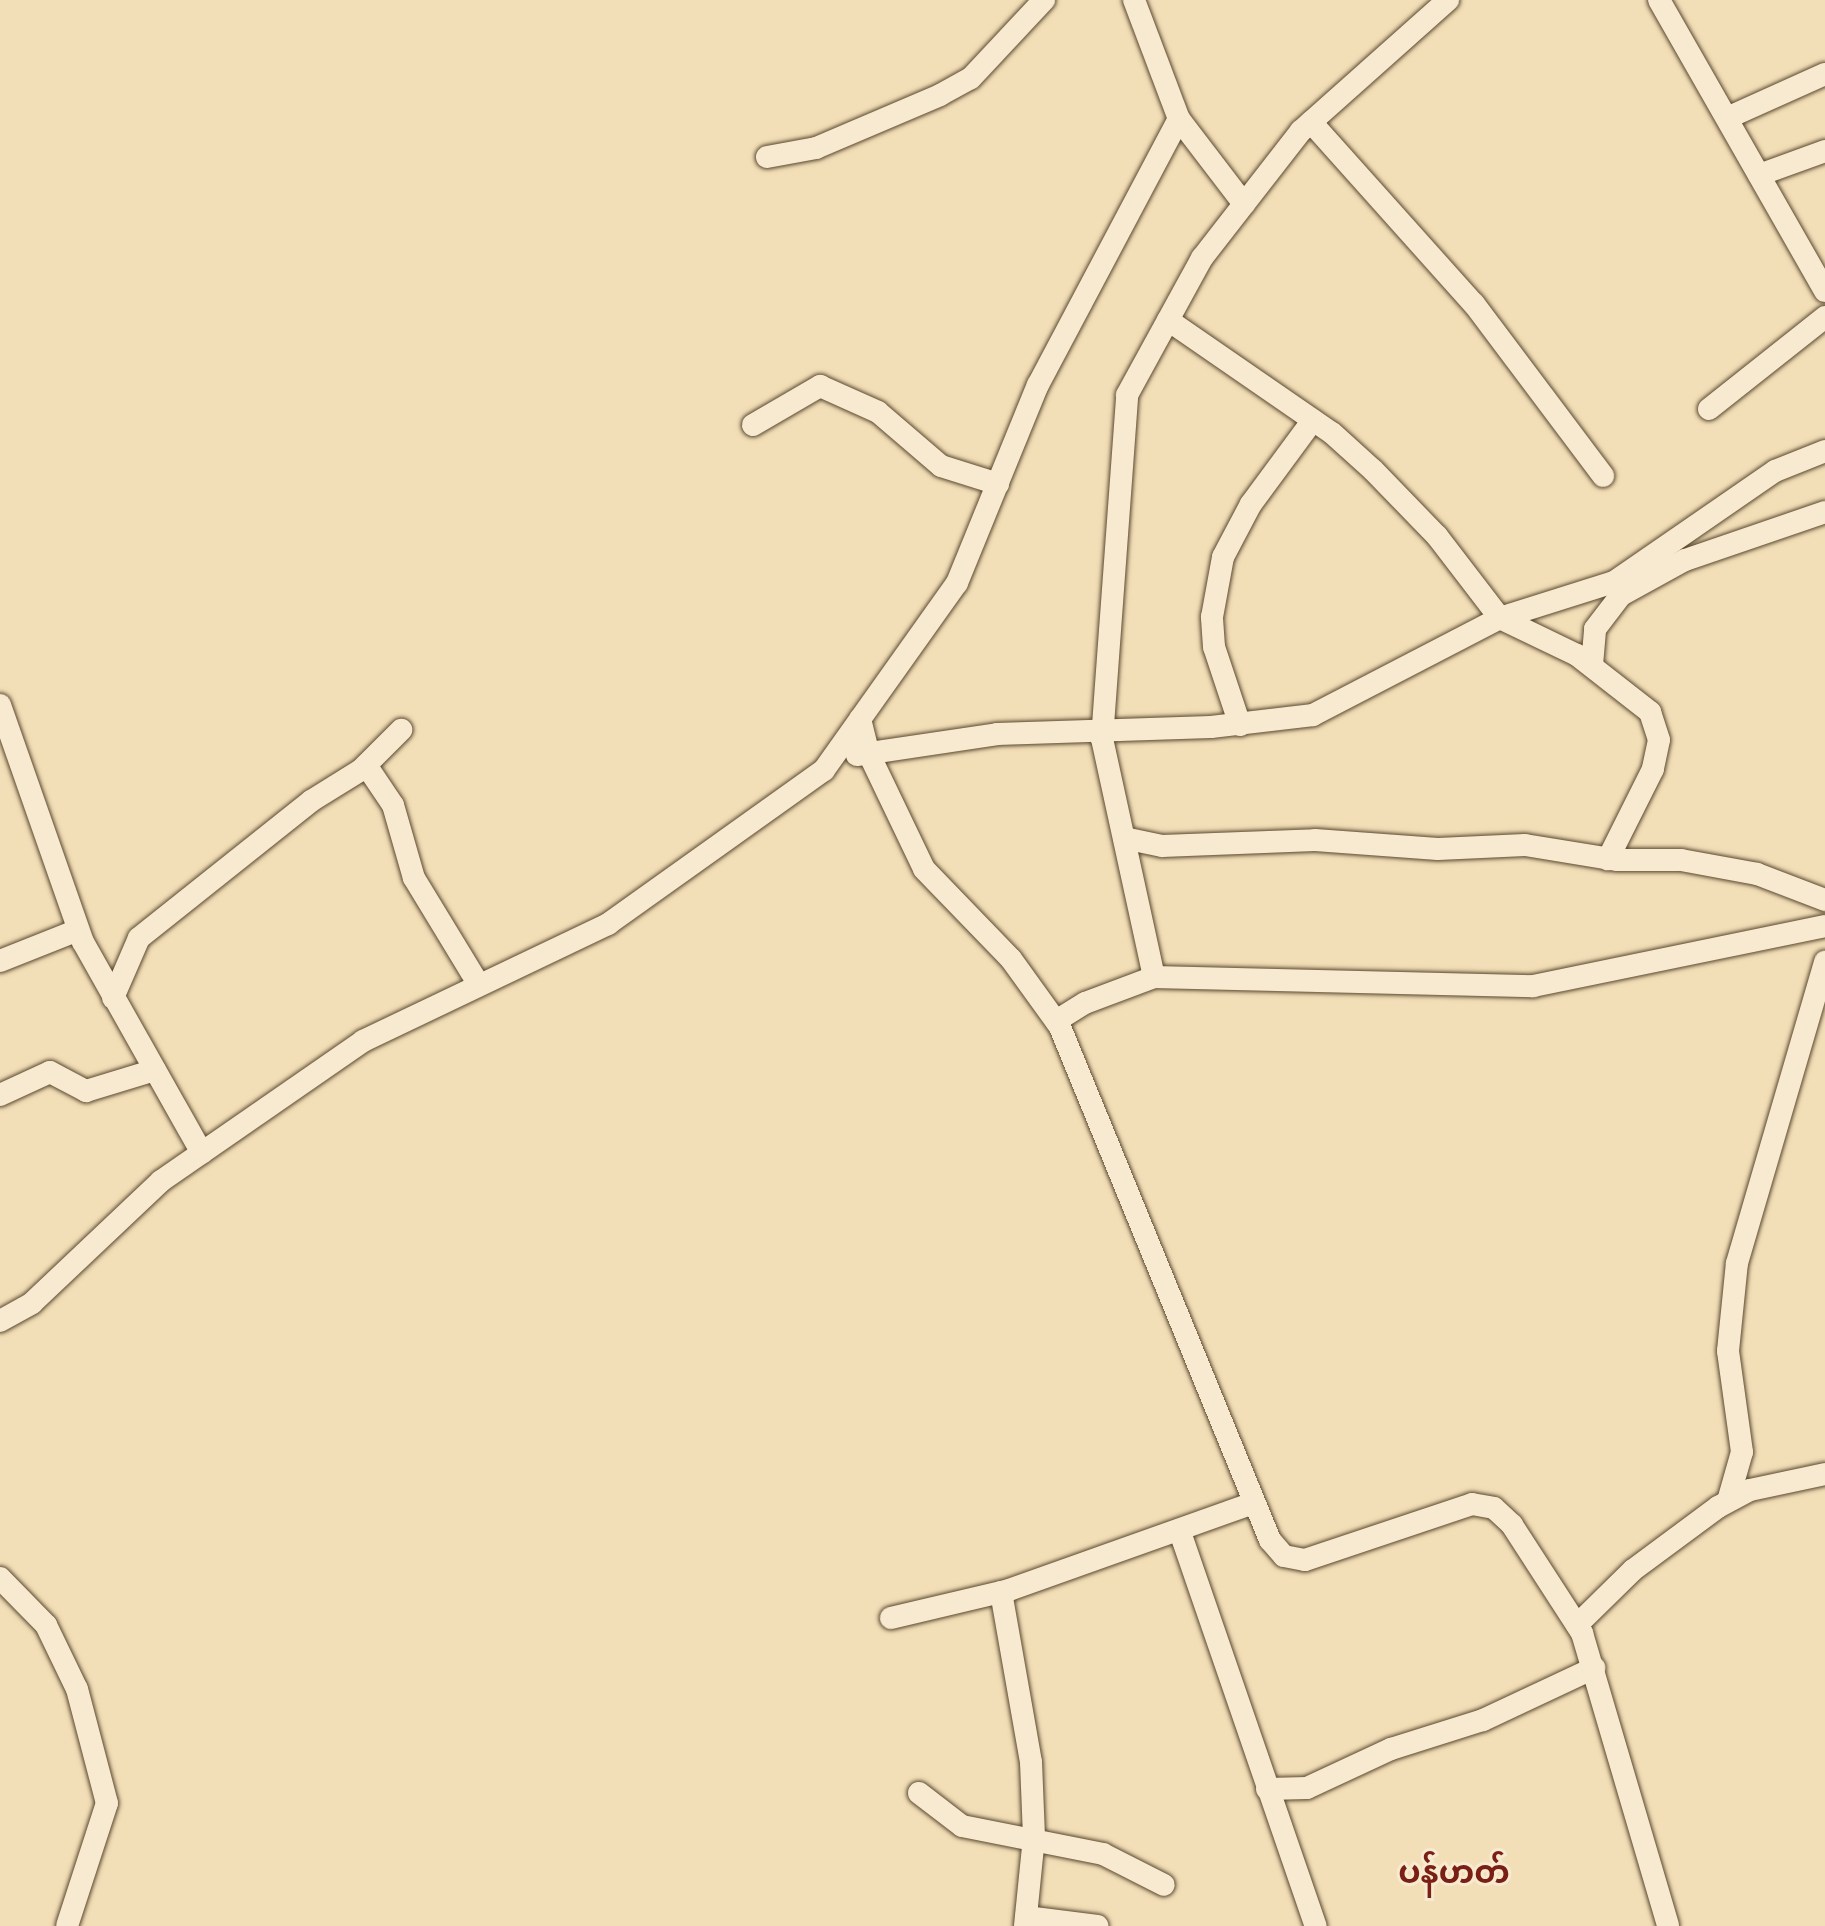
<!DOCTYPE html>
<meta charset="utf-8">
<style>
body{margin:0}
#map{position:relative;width:1825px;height:1926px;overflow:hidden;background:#f2deb7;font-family:"EB Garamond","Noto Sans Myanmar",serif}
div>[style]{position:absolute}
.roads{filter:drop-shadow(0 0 2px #5a482e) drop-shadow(0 0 2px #5a482e)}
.minor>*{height:22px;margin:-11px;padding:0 11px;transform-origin:11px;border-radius:11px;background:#f7ead0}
span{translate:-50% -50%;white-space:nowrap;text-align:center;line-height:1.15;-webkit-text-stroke:6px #f7ead0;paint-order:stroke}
.quarter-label{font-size:32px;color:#7a1f14;font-weight:700}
</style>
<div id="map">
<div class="roads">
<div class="minor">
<div style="left:1134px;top:0;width:127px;rotate:69.3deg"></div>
<div style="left:1179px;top:119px;width:107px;rotate:52.6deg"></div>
<div style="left:1659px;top:0;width:335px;rotate:60.3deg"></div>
<div style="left:1727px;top:118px;width:107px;rotate:-24.2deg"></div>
<div style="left:1311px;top:122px;width:244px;rotate:48.2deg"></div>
<div style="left:1474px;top:304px;width:215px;rotate:53.1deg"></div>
<div style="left:767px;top:157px;width:50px;rotate:-10.4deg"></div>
<div style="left:816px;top:148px;width:135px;rotate:-23.1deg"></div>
<div style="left:940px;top:95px;width:35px;rotate:-29deg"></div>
<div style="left:971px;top:78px;width:107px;rotate:-46.9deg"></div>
<div style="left:1759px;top:175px;width:70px;rotate:-20deg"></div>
<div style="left:1168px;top:320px;width:199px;rotate:34.6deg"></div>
<div style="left:1332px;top:433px;width:55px;rotate:42.1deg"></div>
<div style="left:1373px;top:470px;width:92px;rotate:45.9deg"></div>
<div style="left:1437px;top:536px;width:103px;rotate:52.5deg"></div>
<div style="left:1500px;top:618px;width:85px;rotate:25.7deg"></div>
<div style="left:1577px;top:655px;width:93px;rotate:38deg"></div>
<div style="left:1650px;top:712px;width:29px;rotate:72deg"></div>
<div style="left:1659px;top:740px;width:30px;rotate:102deg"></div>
<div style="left:1653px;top:769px;width:101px;rotate:116.6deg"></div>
<div style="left:1709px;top:409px;width:148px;rotate:-38.4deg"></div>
<div style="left:753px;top:425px;width:78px;rotate:-30.2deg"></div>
<div style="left:820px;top:386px;width:64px;rotate:24.1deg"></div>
<div style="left:878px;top:412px;width:83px;rotate:40.6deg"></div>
<div style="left:941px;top:466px;width:60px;rotate:17.5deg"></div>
<div style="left:1592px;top:665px;width:36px;rotate:-85deg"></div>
<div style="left:1595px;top:629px;width:43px;rotate:-52.6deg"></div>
<div style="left:1621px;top:595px;width:73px;rotate:-28.7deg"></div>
<div style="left:1685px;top:560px;width:148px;rotate:-18.9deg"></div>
<div style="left:0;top:705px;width:251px;rotate:70.7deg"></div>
<div style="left:83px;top:942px;width:242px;rotate:60.6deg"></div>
<div style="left:860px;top:719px;width:36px;rotate:76deg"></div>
<div style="left:869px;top:754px;width:127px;rotate:64.4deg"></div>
<div style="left:924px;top:869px;width:125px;rotate:46deg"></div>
<div style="left:1011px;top:959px;width:84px;rotate:54.2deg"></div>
<div style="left:1060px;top:1027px;width:554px;rotate:67.74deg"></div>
<div style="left:1270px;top:1540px;width:21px;rotate:49deg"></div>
<div style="left:1284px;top:1556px;width:21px;rotate:11deg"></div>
<div style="left:1305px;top:1560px;width:176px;rotate:-18.5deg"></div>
<div style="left:1472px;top:1504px;width:22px;rotate:10deg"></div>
<div style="left:1494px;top:1508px;width:25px;rotate:43deg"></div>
<div style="left:1512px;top:1525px;width:129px;rotate:57.1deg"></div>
<div style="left:1582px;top:1633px;width:305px;rotate:73.6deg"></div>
<div style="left:1240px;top:725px;width:82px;rotate:-108.4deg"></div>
<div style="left:1214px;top:647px;width:30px;rotate:-94deg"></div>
<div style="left:1212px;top:617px;width:61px;rotate:-79.6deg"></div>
<div style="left:1223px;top:557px;width:60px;rotate:-62.2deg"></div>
<div style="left:1251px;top:504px;width:104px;rotate:-53.6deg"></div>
<div style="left:857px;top:755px;width:142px;rotate:-8.5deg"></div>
<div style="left:997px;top:734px;width:214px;rotate:-1.9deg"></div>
<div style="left:1211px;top:727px;width:103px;rotate:-6.7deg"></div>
<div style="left:1313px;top:715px;width:211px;rotate:-27.4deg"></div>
<div style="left:1500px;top:618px;width:120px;rotate:-17.5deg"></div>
<div style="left:1614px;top:582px;width:196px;rotate:-34.6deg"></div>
<div style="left:1775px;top:471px;width:54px;rotate:-21.8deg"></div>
<div style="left:366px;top:765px;width:48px;rotate:56deg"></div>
<div style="left:393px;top:805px;width:76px;rotate:74deg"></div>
<div style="left:414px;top:878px;width:125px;rotate:58.7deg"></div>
<div style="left:1124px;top:838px;width:39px;rotate:12deg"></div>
<div style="left:1162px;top:846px;width:153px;rotate:-2.2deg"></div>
<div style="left:1315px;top:840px;width:123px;rotate:4.2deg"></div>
<div style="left:1438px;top:849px;width:87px;rotate:-2.6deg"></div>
<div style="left:1525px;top:845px;width:94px;rotate:9.2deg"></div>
<div style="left:1618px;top:860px;width:63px"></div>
<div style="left:1681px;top:860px;width:77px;rotate:10.4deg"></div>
<div style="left:1757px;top:874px;width:73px;rotate:20.9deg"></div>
<div style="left:0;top:961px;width:84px;rotate:-21.7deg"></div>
<div style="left:1154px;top:977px;width:244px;rotate:-102.3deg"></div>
<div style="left:1102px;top:739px;width:345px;rotate:-85.8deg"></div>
<div style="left:1127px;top:395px;width:156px;rotate:-61.3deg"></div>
<div style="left:1202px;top:258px;width:161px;rotate:-52.1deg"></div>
<div style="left:1301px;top:131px;width:197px;rotate:-41.7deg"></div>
<div style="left:113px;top:998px;width:65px;rotate:-66.6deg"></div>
<div style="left:139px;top:938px;width:220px;rotate:-38.5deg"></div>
<div style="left:311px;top:801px;width:59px;rotate:-31.8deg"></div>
<div style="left:361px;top:770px;width:57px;rotate:-45deg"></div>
<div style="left:1056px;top:1021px;width:34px;rotate:-32deg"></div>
<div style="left:1085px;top:1003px;width:74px;rotate:-20.6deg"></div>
<div style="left:1154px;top:977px;width:379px;rotate:1.4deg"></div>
<div style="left:1533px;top:986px;width:298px;rotate:-11.6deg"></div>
<div style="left:0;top:1095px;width:55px;rotate:-24.7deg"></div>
<div style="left:50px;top:1072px;width:41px;rotate:27.8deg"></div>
<div style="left:86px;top:1091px;width:72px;rotate:-16.9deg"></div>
<div style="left:0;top:1321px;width:37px;rotate:-29deg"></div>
<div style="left:32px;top:1303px;width:178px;rotate:-43.4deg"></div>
<div style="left:161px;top:1181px;width:246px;rotate:-34.7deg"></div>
<div style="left:363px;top:1041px;width:272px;rotate:-25.5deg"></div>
<div style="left:608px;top:924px;width:265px;rotate:-35.5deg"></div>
<div style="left:824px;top:770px;width:229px;rotate:-54.6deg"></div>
<div style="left:957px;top:583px;width:214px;rotate:-67.8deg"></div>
<div style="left:1038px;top:385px;width:301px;rotate:-62.1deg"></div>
<div style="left:1728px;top:1501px;width:51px;rotate:-74.1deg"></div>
<div style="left:1742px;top:1452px;width:102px;rotate:-97.9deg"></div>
<div style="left:1728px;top:1351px;width:88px;rotate:-84.2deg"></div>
<div style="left:1737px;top:1263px;width:314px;rotate:-73.7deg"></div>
<div style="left:1180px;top:1532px;width:417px;rotate:71deg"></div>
<div style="left:0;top:1578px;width:66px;rotate:45.6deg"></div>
<div style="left:46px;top:1625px;width:71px;rotate:64.2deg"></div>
<div style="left:77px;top:1689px;width:118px;rotate:75.3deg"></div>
<div style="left:107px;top:1803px;width:129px;rotate:108deg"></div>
<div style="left:1001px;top:1592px;width:173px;rotate:80deg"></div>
<div style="left:1031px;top:1762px;width:75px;rotate:87.7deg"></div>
<div style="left:1034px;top:1837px;width:89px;rotate:95.8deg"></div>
<div style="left:891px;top:1618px;width:121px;rotate:-13.3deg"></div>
<div style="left:1009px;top:1590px;width:257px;rotate:-19.6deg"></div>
<div style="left:1577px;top:1625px;width:78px;rotate:-44.5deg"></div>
<div style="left:1633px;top:1570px;width:106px;rotate:-36.5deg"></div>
<div style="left:1718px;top:1507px;width:36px;rotate:-28deg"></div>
<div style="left:1750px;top:1490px;width:77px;rotate:-12deg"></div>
<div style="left:1267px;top:1789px;width:40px;rotate:-1.4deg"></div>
<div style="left:1307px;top:1788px;width:93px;rotate:-24.9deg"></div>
<div style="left:1391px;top:1749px;width:96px;rotate:-17.5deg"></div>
<div style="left:1483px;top:1720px;width:123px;rotate:-25.1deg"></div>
<div style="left:919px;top:1793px;width:54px;rotate:37.5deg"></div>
<div style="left:962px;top:1826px;width:144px;rotate:11.2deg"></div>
<div style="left:1103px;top:1854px;width:68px;rotate:26.9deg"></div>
<div style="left:1026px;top:1917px;width:72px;rotate:7.2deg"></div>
</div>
</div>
<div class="quarter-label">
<span style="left:1454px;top:1872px">ပန်ဟတ်</span>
</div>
</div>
